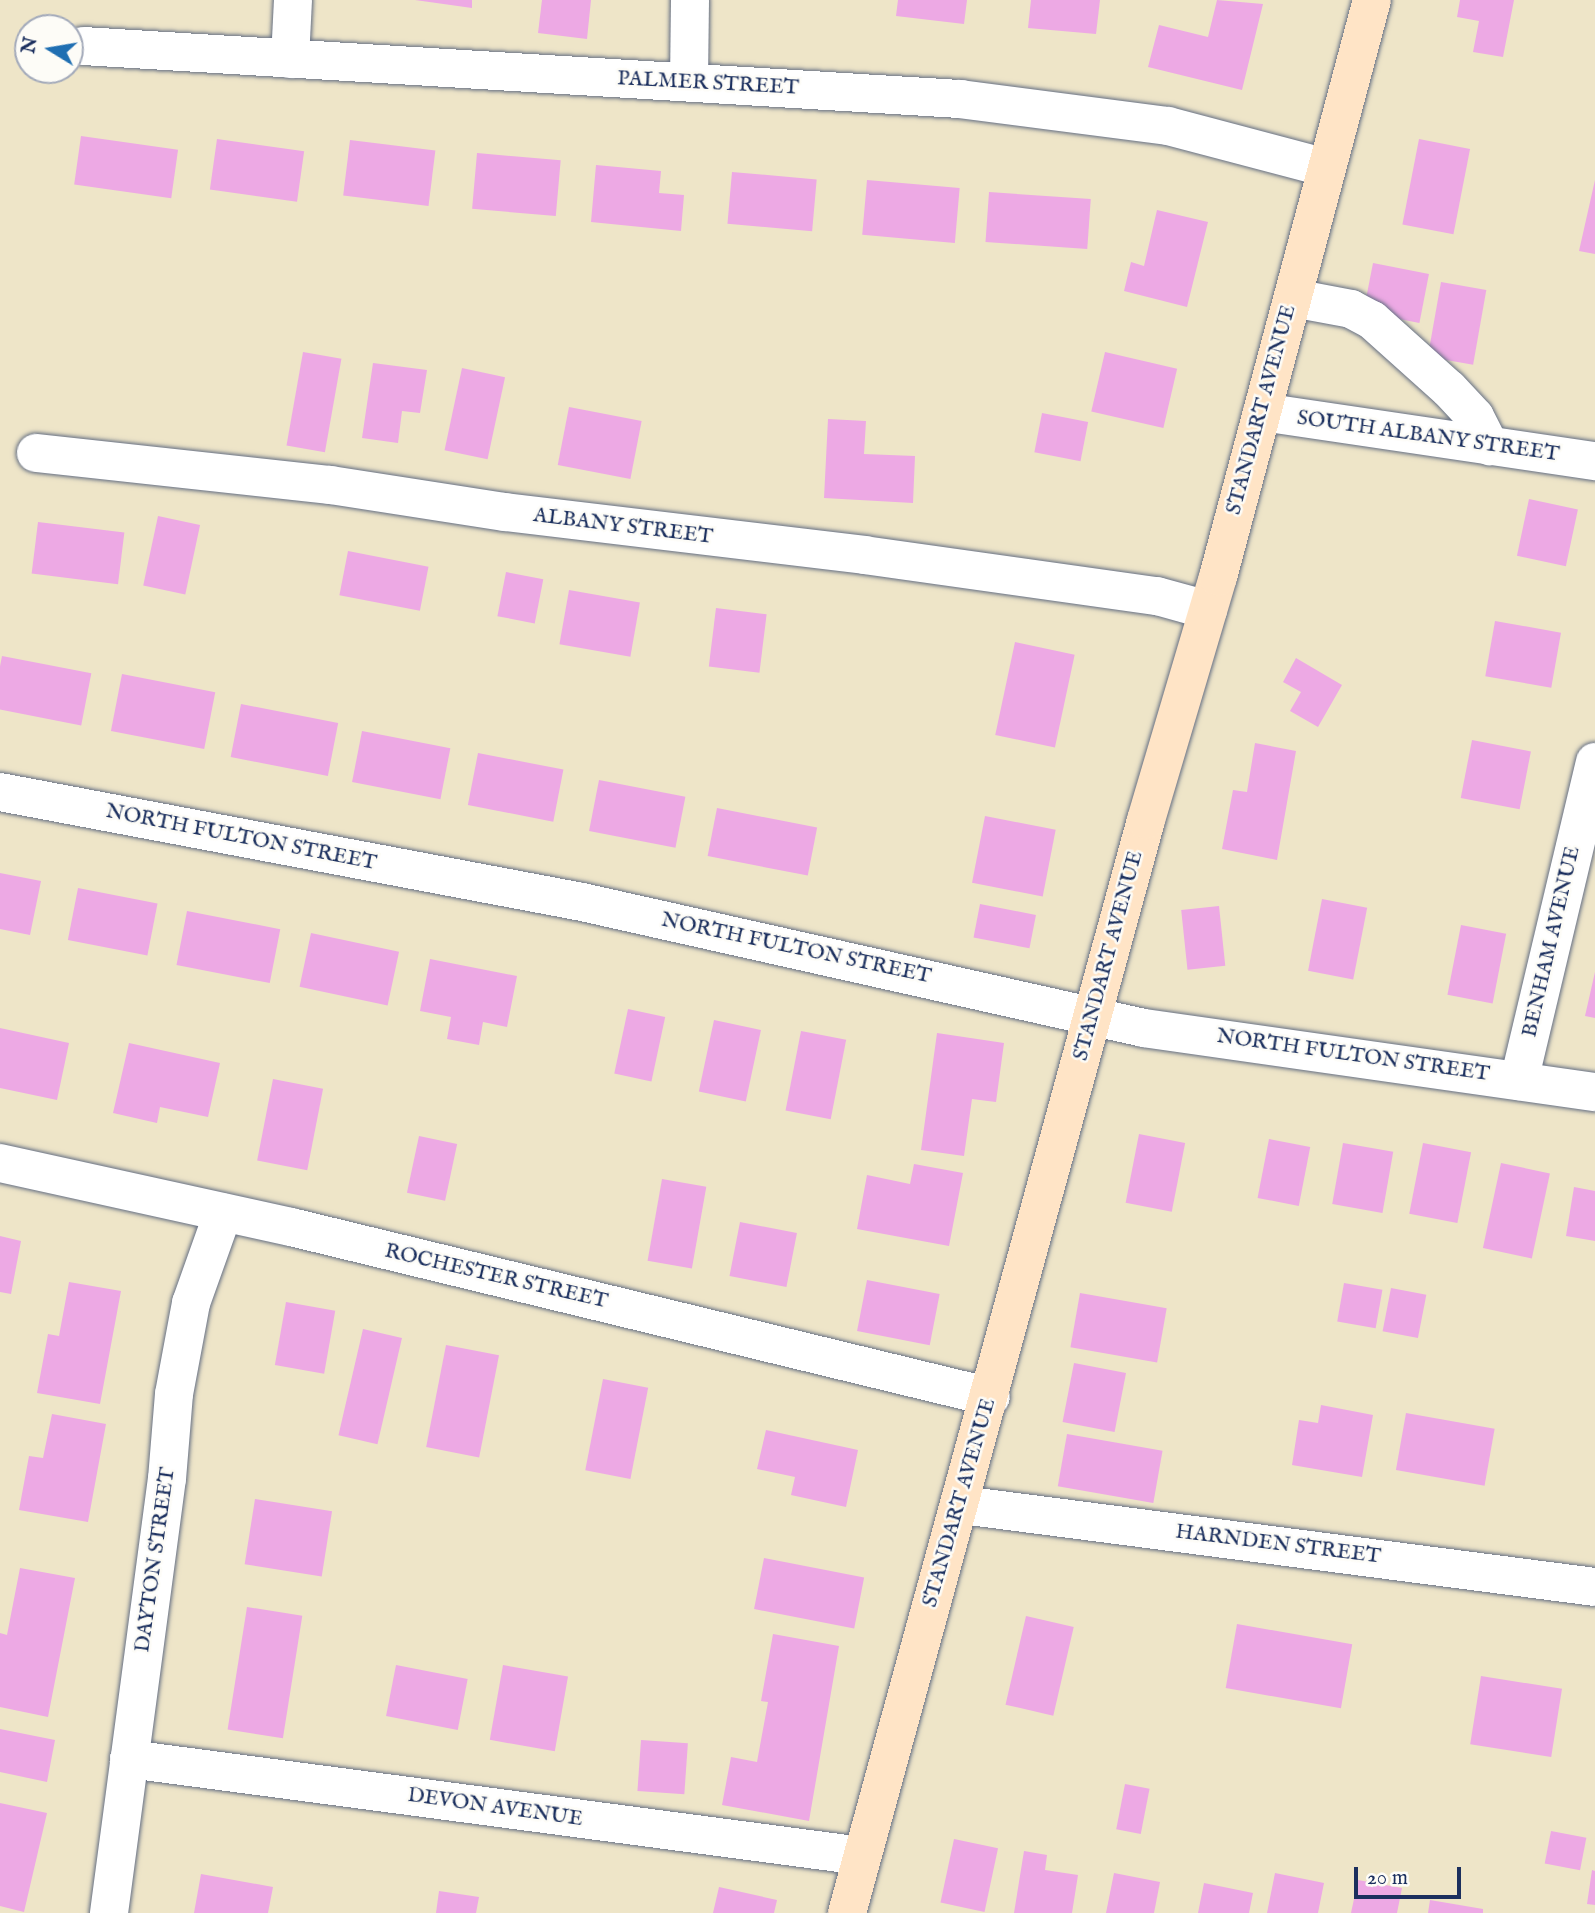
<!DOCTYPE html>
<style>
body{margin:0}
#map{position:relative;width:1595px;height:1913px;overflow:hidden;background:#eee5c8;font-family:"IM FELL English",serif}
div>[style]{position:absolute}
.building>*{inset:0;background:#eda9e4;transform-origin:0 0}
.roads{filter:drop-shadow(0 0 2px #656f83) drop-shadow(0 0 2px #656f83)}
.street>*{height:38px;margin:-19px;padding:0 19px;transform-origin:19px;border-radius:19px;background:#fff}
.secondary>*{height:38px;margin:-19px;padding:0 19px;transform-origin:19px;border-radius:19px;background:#ffe4c6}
span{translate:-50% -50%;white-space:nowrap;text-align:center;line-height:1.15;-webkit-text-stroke:5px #fdfcf7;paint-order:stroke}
.street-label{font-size:21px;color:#1b2f5e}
.north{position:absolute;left:14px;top:14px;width:70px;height:70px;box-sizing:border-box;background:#fdfcf7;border:2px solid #a3aaba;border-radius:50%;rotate:281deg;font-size:19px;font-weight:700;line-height:28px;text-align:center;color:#1b2f5e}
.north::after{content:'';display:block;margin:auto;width:24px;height:32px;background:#1f6fb2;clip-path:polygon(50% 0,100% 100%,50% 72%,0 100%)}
.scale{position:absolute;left:1354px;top:1867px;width:107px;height:32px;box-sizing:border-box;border:4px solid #1b2f5e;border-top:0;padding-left:9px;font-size:21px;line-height:24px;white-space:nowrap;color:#1b2f5e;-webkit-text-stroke:5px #fdfcf7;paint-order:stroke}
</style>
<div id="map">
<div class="building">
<div style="clip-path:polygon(415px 0,472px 0,472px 8px)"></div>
<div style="clip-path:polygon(542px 0,591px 0,587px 39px,538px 33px)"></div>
<div style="clip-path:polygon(898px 0,967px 0,964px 24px,896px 16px)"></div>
<div style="clip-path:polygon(1031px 0,1100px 0,1096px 34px,1028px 28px)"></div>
<div style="clip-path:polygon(1217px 0,1263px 4px,1242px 90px,1148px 67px,1159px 25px,1208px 37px)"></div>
<div style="clip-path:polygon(1460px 0,1514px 0,1503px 57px,1473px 52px,1479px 21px,1457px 17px)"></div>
<div style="left:81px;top:136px;width:98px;height:49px;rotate:8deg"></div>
<div style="left:217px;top:139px;width:88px;height:51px;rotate:8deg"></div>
<div style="left:1419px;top:139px;width:52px;height:87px;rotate:11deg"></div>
<div style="left:350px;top:140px;width:86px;height:56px;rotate:7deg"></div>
<div style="left:477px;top:153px;width:84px;height:56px;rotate:5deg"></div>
<div style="clip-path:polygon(596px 165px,661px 171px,659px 193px,684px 195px,681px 231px,591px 222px)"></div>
<div style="left:732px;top:172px;width:85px;height:52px;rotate:5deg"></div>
<div style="left:867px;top:180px;width:93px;height:55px;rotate:5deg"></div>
<div style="clip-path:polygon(1595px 180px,1595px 254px,1579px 251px)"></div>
<div style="left:989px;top:192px;width:102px;height:50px;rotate:4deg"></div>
<div style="clip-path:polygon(1157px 210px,1208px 222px,1187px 307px,1124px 291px,1131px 262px,1144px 266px)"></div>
<div style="left:1373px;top:263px;width:57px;height:50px;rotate:11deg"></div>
<div style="left:1441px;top:282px;width:46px;height:76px;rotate:10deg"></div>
<div style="left:303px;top:352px;width:39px;height:95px;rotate:10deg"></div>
<div style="left:1105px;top:352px;width:74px;height:61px;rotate:13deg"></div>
<div style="clip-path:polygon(373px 363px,427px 370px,420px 413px,402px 411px,398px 443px,362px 438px)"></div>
<div style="left:462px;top:368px;width:44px;height:84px;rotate:12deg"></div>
<div style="left:569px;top:407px;width:74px;height:59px;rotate:11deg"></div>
<div style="left:1042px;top:413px;width:47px;height:40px;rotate:11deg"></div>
<div style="clip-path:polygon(828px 419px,866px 421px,864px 454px,915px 456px,913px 503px,824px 498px)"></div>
<div style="left:1529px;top:499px;width:50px;height:58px;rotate:12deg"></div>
<div style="left:158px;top:516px;width:43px;height:71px;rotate:12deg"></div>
<div style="left:38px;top:522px;width:87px;height:52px;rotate:7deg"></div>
<div style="left:348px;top:551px;width:82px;height:45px;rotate:11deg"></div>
<div style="left:506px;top:572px;width:38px;height:45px;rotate:11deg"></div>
<div style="left:569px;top:590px;width:72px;height:55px;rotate:10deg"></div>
<div style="left:716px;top:608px;width:51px;height:59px;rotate:7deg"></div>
<div style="left:1495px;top:621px;width:67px;height:56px;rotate:10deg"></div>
<div style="left:1015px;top:642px;width:61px;height:95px;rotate:12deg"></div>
<div style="left:2px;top:656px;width:91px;height:53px;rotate:11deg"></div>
<div style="clip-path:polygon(1296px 658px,1342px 685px,1318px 727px,1290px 711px,1301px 692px,1283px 682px)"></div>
<div style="left:122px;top:674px;width:95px;height:58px;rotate:11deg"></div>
<div style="left:241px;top:704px;width:99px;height:54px;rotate:11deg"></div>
<div style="left:362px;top:731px;width:90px;height:52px;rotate:11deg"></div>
<div style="left:1472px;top:740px;width:60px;height:59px;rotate:11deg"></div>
<div style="clip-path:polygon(1255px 743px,1296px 751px,1277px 860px,1222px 849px,1233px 790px,1247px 792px)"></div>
<div style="left:478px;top:753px;width:87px;height:53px;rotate:11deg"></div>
<div style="left:599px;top:780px;width:88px;height:52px;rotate:11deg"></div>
<div style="left:717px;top:808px;width:102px;height:49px;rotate:11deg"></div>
<div style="left:985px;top:816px;width:72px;height:68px;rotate:11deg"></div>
<div style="clip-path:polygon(0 873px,41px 881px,30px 935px,0 929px)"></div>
<div style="left:78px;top:888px;width:81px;height:53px;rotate:11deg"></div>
<div style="left:1322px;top:899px;width:46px;height:73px;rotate:11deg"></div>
<div style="left:980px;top:904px;width:57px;height:34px;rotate:11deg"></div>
<div style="left:1219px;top:906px;width:60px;height:38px;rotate:84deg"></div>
<div style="left:187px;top:911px;width:95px;height:55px;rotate:11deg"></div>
<div style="left:1461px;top:925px;width:46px;height:71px;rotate:11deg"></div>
<div style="left:311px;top:933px;width:90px;height:55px;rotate:12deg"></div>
<div style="clip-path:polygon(430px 959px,517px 976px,507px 1027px,483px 1022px,479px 1045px,447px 1039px,451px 1017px,420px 1011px)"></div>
<div style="clip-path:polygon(1595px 972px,1595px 1018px,1585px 1016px)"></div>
<div style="left:628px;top:1009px;width:38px;height:66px;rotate:12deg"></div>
<div style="left:714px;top:1020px;width:48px;height:73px;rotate:12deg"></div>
<div style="clip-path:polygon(0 1028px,69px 1043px,57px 1100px,0 1088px)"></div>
<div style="left:801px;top:1031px;width:46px;height:81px;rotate:11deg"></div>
<div style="clip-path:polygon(937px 1033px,1004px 1043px,996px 1102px,972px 1099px,964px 1156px,921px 1150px)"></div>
<div style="clip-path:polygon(129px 1043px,220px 1063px,208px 1117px,160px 1107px,157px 1123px,113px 1113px)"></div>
<div style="left:273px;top:1079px;width:51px;height:83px;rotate:11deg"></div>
<div style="left:1139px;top:1134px;width:47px;height:70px;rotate:11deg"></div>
<div style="left:419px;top:1136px;width:39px;height:58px;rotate:12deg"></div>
<div style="left:1269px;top:1139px;width:42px;height:60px;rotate:11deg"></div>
<div style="left:1343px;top:1143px;width:51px;height:62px;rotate:10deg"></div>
<div style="left:1423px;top:1143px;width:49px;height:72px;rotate:11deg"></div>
<div style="left:1501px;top:1163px;width:50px;height:87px;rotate:12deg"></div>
<div style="clip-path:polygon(914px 1164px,963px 1173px,949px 1246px,857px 1229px,867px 1175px,910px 1184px)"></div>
<div style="left:662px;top:1179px;width:45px;height:83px;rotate:10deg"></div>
<div style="clip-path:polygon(1574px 1187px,1595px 1191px,1595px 1241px,1566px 1236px)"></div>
<div style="left:740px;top:1222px;width:58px;height:55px;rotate:11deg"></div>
<div style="clip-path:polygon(0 1236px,21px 1241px,11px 1294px,0 1292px)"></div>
<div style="left:867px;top:1280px;width:74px;height:52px;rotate:11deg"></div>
<div style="clip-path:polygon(69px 1282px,121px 1291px,100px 1404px,37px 1393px,48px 1334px,59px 1336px)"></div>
<div style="left:1344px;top:1283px;width:39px;height:39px;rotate:10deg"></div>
<div style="left:1391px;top:1288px;width:36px;height:44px;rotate:11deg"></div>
<div style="left:1080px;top:1293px;width:88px;height:55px;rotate:10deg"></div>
<div style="left:286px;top:1302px;width:50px;height:64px;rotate:10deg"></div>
<div style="left:363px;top:1329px;width:40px;height:109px;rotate:13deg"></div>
<div style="left:446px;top:1345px;width:54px;height:104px;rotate:11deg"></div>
<div style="left:1074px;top:1363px;width:53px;height:60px;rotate:11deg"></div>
<div style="left:603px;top:1379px;width:46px;height:93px;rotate:11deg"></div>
<div style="clip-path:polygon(1321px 1405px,1373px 1415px,1362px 1477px,1292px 1465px,1299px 1420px,1318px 1423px)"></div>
<div style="left:1406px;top:1413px;width:90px;height:58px;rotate:10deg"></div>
<div style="clip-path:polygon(52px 1414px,106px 1424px,88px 1522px,19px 1510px,29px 1456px,43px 1458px)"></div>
<div style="clip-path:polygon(766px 1430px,858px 1450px,846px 1507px,791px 1495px,795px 1477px,757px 1469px)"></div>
<div style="left:1067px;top:1434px;width:97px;height:53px;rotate:10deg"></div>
<div style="left:255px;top:1499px;width:78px;height:66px;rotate:9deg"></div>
<div style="left:764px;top:1558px;width:102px;height:52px;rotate:11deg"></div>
<div style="clip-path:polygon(20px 1568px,75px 1578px,48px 1717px,0 1707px,0 1633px,7px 1635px)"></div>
<div style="left:247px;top:1607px;width:56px;height:124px;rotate:9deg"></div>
<div style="left:1026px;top:1616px;width:49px;height:91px;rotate:13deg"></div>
<div style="left:1237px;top:1624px;width:117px;height:65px;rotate:10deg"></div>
<div style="clip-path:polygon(773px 1634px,839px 1646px,809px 1821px,722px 1805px,731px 1757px,757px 1762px,768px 1702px,761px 1701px)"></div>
<div style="left:396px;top:1665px;width:73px;height:52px;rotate:11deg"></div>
<div style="left:503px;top:1665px;width:66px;height:76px;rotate:10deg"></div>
<div style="left:1481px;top:1676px;width:82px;height:69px;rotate:9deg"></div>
<div style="clip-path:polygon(0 1729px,55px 1740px,47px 1782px,0 1772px)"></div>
<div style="left:641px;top:1740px;width:47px;height:51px;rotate:4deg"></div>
<div style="left:1125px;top:1784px;width:25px;height:46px;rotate:11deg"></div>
<div style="clip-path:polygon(0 1803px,47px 1813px,24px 1912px,0 1906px)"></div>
<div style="left:1551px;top:1831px;width:36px;height:33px;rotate:11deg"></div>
<div style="left:954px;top:1839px;width:45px;height:65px;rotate:12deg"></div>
<div style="clip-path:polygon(1024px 1851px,1047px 1855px,1045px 1870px,1078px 1875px,1072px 1913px,1014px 1913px)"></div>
<div style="clip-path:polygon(1592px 1870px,1595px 1871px,1595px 1905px,1587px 1904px)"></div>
<div style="clip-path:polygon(1114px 1873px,1160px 1882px,1154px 1913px,1106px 1913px)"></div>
<div style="clip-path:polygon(1275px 1873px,1324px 1883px,1318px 1913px,1267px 1913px)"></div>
<div style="clip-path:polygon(201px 1874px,273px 1887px,268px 1913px,194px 1913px)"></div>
<div style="clip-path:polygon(1358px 1880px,1402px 1888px,1397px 1913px,1351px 1913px)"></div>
<div style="clip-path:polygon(1204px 1883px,1253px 1893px,1249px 1913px,1198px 1913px)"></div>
<div style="clip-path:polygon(719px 1887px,777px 1900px,774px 1913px,713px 1913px)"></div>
<div style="clip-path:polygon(439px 1891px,479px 1897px,476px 1913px,436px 1913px)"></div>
<div style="clip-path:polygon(1430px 1900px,1483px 1909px,1483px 1913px,1428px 1913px)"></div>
</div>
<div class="roads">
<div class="street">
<div style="left:83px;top:46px;width:879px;rotate:3.46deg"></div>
<div style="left:960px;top:99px;width:210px;rotate:7.4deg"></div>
<div style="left:1168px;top:126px;width:164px;rotate:14.8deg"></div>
<div style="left:290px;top:59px;width:59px;rotate:-87.1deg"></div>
<div style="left:689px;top:82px;width:82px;rotate:-89.3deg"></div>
<div style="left:1293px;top:298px;width:59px;rotate:10.7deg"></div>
<div style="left:1351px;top:309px;width:24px;rotate:28deg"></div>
<div style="left:1372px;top:320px;width:103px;rotate:41.9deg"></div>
<div style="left:1449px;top:389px;width:38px;rotate:47deg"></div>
<div style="left:1475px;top:417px;width:33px;rotate:63deg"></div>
<div style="left:1262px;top:412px;width:337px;rotate:8.4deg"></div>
<div style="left:36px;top:453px;width:296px;rotate:6.2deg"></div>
<div style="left:330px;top:485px;width:177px;rotate:8.8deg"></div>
<div style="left:505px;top:512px;width:362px;rotate:6.8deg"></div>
<div style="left:864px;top:555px;width:296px;rotate:8deg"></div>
<div style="left:1157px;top:596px;width:53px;rotate:15.4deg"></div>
<div style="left:0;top:792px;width:592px;rotate:10.7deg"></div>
<div style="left:582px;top:902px;width:576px;rotate:12.64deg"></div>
<div style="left:1144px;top:1028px;width:456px;rotate:8.1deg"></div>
<div style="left:1519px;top:1081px;width:328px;rotate:-76.6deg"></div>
<div style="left:0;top:1163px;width:298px;rotate:12.4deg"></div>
<div style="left:291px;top:1227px;width:720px;rotate:13.65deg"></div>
<div style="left:962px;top:1505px;width:638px;rotate:7.38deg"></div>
<div style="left:129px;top:1759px;width:739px;rotate:7.54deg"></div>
<div style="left:109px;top:1913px;width:438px;rotate:-82.4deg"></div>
<div style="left:167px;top:1479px;width:85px;rotate:-85.3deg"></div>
<div style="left:174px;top:1394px;width:93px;rotate:-79.4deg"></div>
<div style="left:191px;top:1303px;width:96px;rotate:-70.4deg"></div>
</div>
<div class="secondary">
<div style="left:847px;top:1913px;width:1133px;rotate:-74.7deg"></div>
<div style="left:1146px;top:820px;width:253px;rotate:-73.5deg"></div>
<div style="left:1218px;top:577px;width:597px;rotate:-75.06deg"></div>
</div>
</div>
<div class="street-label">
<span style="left:708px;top:84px;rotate:3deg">PALMER STREET</span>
<span style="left:1262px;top:410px;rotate:-75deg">STANDART AVENUE</span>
<span style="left:1428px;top:437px;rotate:8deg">SOUTH ALBANY STREET</span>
<span style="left:623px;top:527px;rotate:7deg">ALBANY STREET</span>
<span style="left:241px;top:838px;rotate:11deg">NORTH FULTON STREET</span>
<span style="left:1552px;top:942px;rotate:-77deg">BENHAM AVENUE</span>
<span style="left:796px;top:949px;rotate:12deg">NORTH FULTON STREET</span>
<span style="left:1109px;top:956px;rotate:-75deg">STANDART AVENUE</span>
<span style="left:1353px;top:1056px;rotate:8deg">NORTH FULTON STREET</span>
<span style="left:496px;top:1277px;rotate:13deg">ROCHESTER STREET</span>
<span style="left:960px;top:1503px;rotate:-74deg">STANDART AVENUE</span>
<span style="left:1278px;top:1545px;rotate:7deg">HARNDEN STREET</span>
<span style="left:156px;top:1560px;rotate:-82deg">DAYTON STREET</span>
<span style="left:495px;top:1808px;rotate:8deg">DEVON AVENUE</span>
</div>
<div class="north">N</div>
<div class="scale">20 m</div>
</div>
